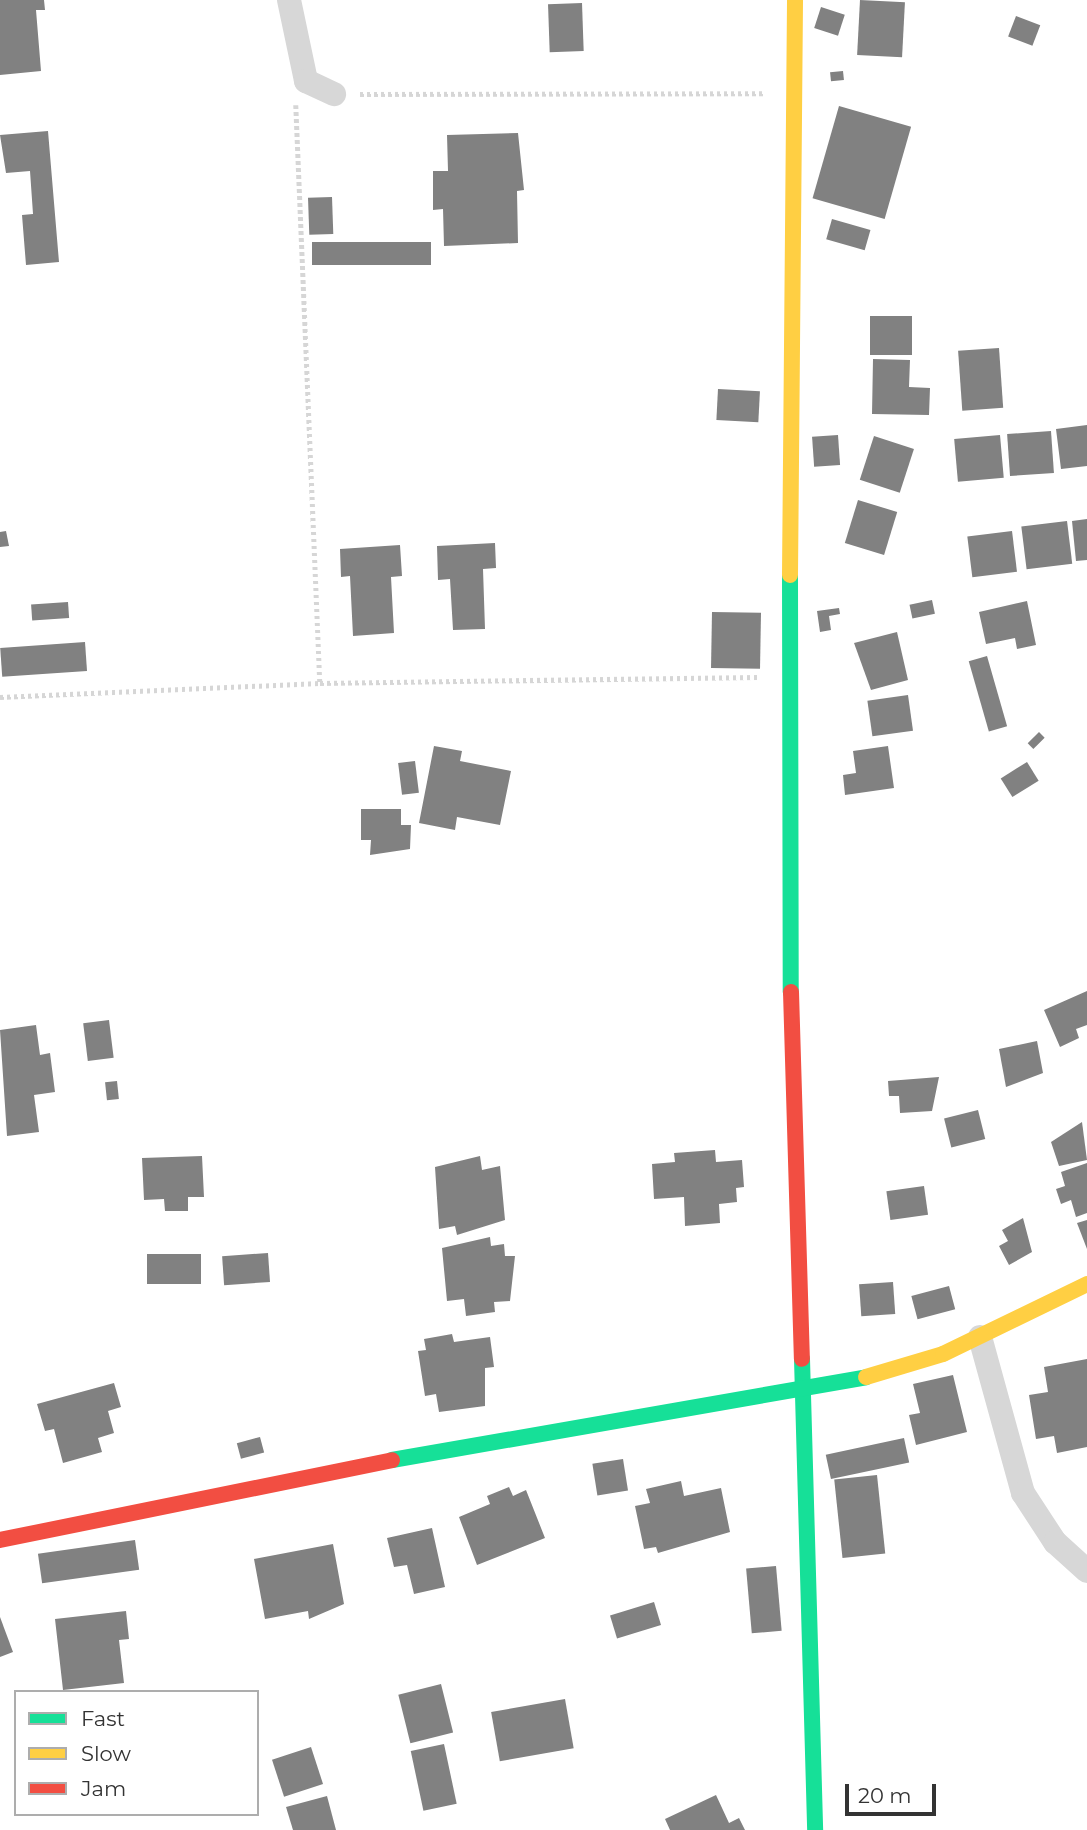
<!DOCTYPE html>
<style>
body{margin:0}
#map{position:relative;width:1087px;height:1830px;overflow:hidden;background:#fff;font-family:Montserrat,sans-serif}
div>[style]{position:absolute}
.building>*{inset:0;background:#818181;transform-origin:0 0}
.path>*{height:4.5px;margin-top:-2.25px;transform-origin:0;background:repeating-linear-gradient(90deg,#d6d6d6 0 3.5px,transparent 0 7px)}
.street>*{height:24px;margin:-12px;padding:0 12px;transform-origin:12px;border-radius:12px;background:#d7d7d7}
.fast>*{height:16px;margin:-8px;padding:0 8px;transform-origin:8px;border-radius:8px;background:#16e098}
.slow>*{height:16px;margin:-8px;padding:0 8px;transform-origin:8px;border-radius:8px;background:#ffcf43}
.jam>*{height:16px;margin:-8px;padding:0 8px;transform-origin:8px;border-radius:8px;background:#f24e42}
span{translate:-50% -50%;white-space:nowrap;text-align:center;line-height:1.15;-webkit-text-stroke:7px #fff;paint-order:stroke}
.legend{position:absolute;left:14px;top:1690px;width:245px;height:126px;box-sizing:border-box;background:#fff;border:2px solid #adadad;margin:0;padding:9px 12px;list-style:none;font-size:21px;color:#333}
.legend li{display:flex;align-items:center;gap:14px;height:35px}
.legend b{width:35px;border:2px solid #adadad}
.scale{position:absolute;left:845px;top:1784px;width:91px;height:32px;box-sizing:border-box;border:4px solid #333;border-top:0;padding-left:9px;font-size:21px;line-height:24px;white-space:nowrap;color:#333;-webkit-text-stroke:5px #fff;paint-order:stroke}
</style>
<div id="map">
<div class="building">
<div style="clip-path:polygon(0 0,44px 0,45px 10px,36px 10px,41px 71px,0 75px)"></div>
<div style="left:860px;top:0;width:45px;height:55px;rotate:3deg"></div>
<div style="left:582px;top:3px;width:48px;height:34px;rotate:88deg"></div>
<div style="left:821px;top:7px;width:25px;height:22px;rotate:18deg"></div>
<div style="left:1016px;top:16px;width:26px;height:22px;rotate:21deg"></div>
<div style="left:843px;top:71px;width:9px;height:13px;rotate:84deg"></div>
<div style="left:839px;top:106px;width:75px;height:96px;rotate:16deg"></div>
<div style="clip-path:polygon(48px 131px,59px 262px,26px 265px,22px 215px,33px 214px,30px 171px,6px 173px,0 135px)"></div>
<div style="clip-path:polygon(518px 133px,524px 190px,517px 191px,518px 243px,444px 246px,443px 209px,433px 210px,433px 171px,448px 171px,447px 135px)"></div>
<div style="left:332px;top:197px;width:37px;height:24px;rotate:88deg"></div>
<div style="left:832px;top:219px;width:40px;height:21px;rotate:16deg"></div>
<div style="left:431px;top:242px;width:23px;height:119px;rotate:90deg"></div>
<div style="left:870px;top:316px;width:42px;height:39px"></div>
<div style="left:999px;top:348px;width:60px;height:41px;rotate:86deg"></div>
<div style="clip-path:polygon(873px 359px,910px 360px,909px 387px,930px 388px,929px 415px,872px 414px)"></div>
<div style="left:718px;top:389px;width:42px;height:31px;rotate:3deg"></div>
<div style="clip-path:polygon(1087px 425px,1087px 466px,1061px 469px,1056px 429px)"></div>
<div style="left:1051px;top:431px;width:42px;height:44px;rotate:86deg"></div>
<div style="left:838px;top:435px;width:30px;height:26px;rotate:86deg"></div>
<div style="left:1000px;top:435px;width:43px;height:46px;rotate:85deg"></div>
<div style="left:874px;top:436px;width:42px;height:46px;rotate:18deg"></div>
<div style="left:858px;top:500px;width:41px;height:45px;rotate:17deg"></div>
<div style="clip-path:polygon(1087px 519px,1087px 560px,1076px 561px,1072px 521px)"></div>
<div style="left:1067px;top:521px;width:43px;height:46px;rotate:83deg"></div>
<div style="clip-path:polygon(6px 531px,9px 546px,0 547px,0 532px)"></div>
<div style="left:1012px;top:531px;width:41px;height:45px;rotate:83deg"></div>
<div style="clip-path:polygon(495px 543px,496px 568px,483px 569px,485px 629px,453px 630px,450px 579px,438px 580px,437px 546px)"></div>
<div style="clip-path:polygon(400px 545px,402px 576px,391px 577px,394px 633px,353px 636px,350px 576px,341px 577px,340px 549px)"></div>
<div style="left:932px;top:600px;width:14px;height:23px;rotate:78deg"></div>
<div style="clip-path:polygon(1027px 601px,1036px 645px,1017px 649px,1015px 638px,986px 644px,979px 612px)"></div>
<div style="left:68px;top:602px;width:16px;height:37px;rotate:86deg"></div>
<div style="clip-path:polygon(839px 608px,840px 614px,829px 616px,831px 630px,820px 632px,817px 611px)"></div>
<div style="left:712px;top:612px;width:49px;height:56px;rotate:1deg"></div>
<div style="clip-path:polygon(897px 632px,908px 680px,871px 690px,854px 643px)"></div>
<div style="left:85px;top:642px;width:29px;height:85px;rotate:86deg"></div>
<div style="left:987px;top:656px;width:73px;height:19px;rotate:74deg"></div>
<div style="left:908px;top:695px;width:36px;height:41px;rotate:82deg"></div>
<div style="left:1039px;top:732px;width:8px;height:16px;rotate:45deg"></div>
<div style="clip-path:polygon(434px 746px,462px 751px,460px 761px,511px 771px,500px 825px,457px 817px,455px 830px,419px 823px)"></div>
<div style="clip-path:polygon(888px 746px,894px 788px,845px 795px,843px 775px,856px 773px,853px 751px)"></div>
<div style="left:415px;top:761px;width:32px;height:17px;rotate:83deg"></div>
<div style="left:1027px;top:762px;width:22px;height:31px;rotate:58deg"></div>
<div style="clip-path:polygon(361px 809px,401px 809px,401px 825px,411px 825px,410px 849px,370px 855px,371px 840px,361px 840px)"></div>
<div style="clip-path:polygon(1087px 991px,1087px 1025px,1076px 1029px,1079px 1038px,1060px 1047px,1044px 1010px)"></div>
<div style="left:109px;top:1020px;width:38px;height:26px;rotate:83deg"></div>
<div style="clip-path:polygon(36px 1025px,40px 1055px,50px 1053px,55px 1092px,34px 1095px,39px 1132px,7px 1136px,0 1030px)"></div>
<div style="clip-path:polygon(1037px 1041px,1043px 1073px,1006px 1087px,999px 1049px)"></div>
<div style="clip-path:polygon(939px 1077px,932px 1111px,900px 1113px,899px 1096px,889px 1096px,888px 1081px)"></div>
<div style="left:117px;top:1081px;width:18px;height:12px;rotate:84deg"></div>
<div style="left:978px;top:1110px;width:30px;height:35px;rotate:76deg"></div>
<div style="clip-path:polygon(1082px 1122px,1087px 1160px,1059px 1166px,1051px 1142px)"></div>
<div style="clip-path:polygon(715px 1150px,716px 1162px,742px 1160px,744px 1187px,736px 1188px,737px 1202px,719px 1204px,720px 1223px,685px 1226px,684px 1197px,654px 1199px,652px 1164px,675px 1162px,674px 1153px)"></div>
<div style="clip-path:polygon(202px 1156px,204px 1197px,188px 1197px,188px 1211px,165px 1211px,164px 1199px,144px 1200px,142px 1158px)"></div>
<div style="clip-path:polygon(480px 1156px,482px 1170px,500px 1166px,505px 1220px,457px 1235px,455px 1226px,439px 1229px,435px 1167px)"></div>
<div style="clip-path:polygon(1087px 1163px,1087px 1213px,1076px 1217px,1071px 1200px,1061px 1204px,1056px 1189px,1065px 1186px,1061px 1172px)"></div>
<div style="left:924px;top:1186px;width:29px;height:38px;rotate:82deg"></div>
<div style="clip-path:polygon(1023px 1218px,1032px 1252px,1009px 1265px,999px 1246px,1008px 1241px,1002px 1230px)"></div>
<div style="clip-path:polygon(1087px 1220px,1087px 1249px,1077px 1223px)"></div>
<div style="clip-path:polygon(490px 1237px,491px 1246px,504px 1244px,505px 1256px,515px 1256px,510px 1301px,494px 1302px,495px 1312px,466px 1316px,464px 1299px,447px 1301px,442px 1248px)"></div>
<div style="left:268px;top:1253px;width:29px;height:46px;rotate:86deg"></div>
<div style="left:201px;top:1254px;width:30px;height:54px;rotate:90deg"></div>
<div style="left:893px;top:1282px;width:32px;height:34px;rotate:86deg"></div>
<div style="left:949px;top:1286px;width:24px;height:39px;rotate:75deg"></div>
<div style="clip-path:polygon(452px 1334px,454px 1342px,490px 1337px,494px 1367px,485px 1368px,485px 1406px,439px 1412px,436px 1394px,425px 1396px,418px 1351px,426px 1350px,424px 1339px)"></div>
<div style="clip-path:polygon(1087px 1359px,1087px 1447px,1057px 1453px,1054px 1436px,1036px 1439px,1029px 1395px,1048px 1392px,1044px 1367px)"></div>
<div style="clip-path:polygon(953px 1375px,967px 1432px,916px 1445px,909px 1415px,920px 1413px,913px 1384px)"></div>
<div style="clip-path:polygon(114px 1383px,121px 1407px,108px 1411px,114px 1433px,98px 1438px,102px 1452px,63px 1463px,54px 1429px,45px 1431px,37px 1404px)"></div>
<div style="left:260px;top:1437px;width:16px;height:24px;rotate:75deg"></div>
<div style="left:904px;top:1438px;width:25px;height:80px;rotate:78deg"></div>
<div style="left:623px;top:1459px;width:32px;height:31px;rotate:81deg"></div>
<div style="left:877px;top:1475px;width:79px;height:43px;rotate:84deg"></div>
<div style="clip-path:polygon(681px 1481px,684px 1496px,721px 1488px,730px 1532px,658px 1553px,656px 1547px,644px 1549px,635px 1506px,650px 1503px,646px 1489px)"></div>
<div style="clip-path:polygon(509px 1487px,513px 1496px,526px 1490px,545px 1538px,477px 1565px,459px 1517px,490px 1504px,487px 1496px)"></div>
<div style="clip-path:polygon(432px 1528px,445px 1587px,414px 1594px,407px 1565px,394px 1567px,387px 1538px)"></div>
<div style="left:135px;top:1540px;width:30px;height:98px;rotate:82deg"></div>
<div style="clip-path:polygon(333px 1544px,344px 1604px,309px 1619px,308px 1611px,265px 1619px,254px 1559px)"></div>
<div style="left:776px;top:1566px;width:65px;height:30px;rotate:85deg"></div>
<div style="left:654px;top:1602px;width:24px;height:46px;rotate:73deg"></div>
<div style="clip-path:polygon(126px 1611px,129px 1639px,119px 1640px,124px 1683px,63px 1690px,55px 1619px)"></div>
<div style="clip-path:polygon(0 1617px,13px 1652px,0 1657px)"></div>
<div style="left:441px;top:1684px;width:50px;height:44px;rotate:76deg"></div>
<div style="left:565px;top:1699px;width:50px;height:75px;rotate:80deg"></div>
<div style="left:444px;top:1744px;width:61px;height:34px;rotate:78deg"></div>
<div style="left:311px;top:1747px;width:39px;height:41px;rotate:72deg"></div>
<div style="clip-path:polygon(716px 1795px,729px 1823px,739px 1818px,745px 1830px,670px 1830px,665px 1819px)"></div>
<div style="clip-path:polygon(327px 1796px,336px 1830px,293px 1830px,286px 1807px)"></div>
</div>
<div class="path">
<div style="left:360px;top:94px;width:404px;rotate:-0.1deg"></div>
<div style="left:296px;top:105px;width:578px;rotate:87.62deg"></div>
<div style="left:0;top:697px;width:320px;rotate:-2.5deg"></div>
<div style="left:320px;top:683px;width:438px;rotate:-0.8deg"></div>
</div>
<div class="street">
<div style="left:289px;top:0;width:83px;rotate:78.1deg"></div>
<div style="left:306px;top:81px;width:31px;rotate:25deg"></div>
<div style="left:980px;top:1337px;width:162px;rotate:74.6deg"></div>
<div style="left:1023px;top:1493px;width:59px;rotate:56.9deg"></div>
<div style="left:1055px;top:1542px;width:43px;rotate:42.2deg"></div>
</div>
<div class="fast">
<div style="left:790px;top:575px;width:417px;rotate:89.9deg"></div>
<div style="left:802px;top:1359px;width:471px;rotate:88.4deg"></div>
<div style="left:392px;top:1460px;width:481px;rotate:-9.9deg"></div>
</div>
<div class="slow">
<div style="left:790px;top:575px;width:575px;rotate:-89.5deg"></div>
<div style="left:866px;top:1377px;width:80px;rotate:-16.6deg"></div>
<div style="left:943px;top:1354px;width:160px;rotate:-25.9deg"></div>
</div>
<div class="jam">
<div style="left:791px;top:992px;width:367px;rotate:88.3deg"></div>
<div style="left:0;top:1540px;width:400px;rotate:-11.5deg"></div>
</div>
<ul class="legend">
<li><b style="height:9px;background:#16e098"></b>Fast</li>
<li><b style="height:9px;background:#ffcf43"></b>Slow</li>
<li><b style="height:9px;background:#f24e42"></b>Jam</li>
</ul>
<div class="scale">20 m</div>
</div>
